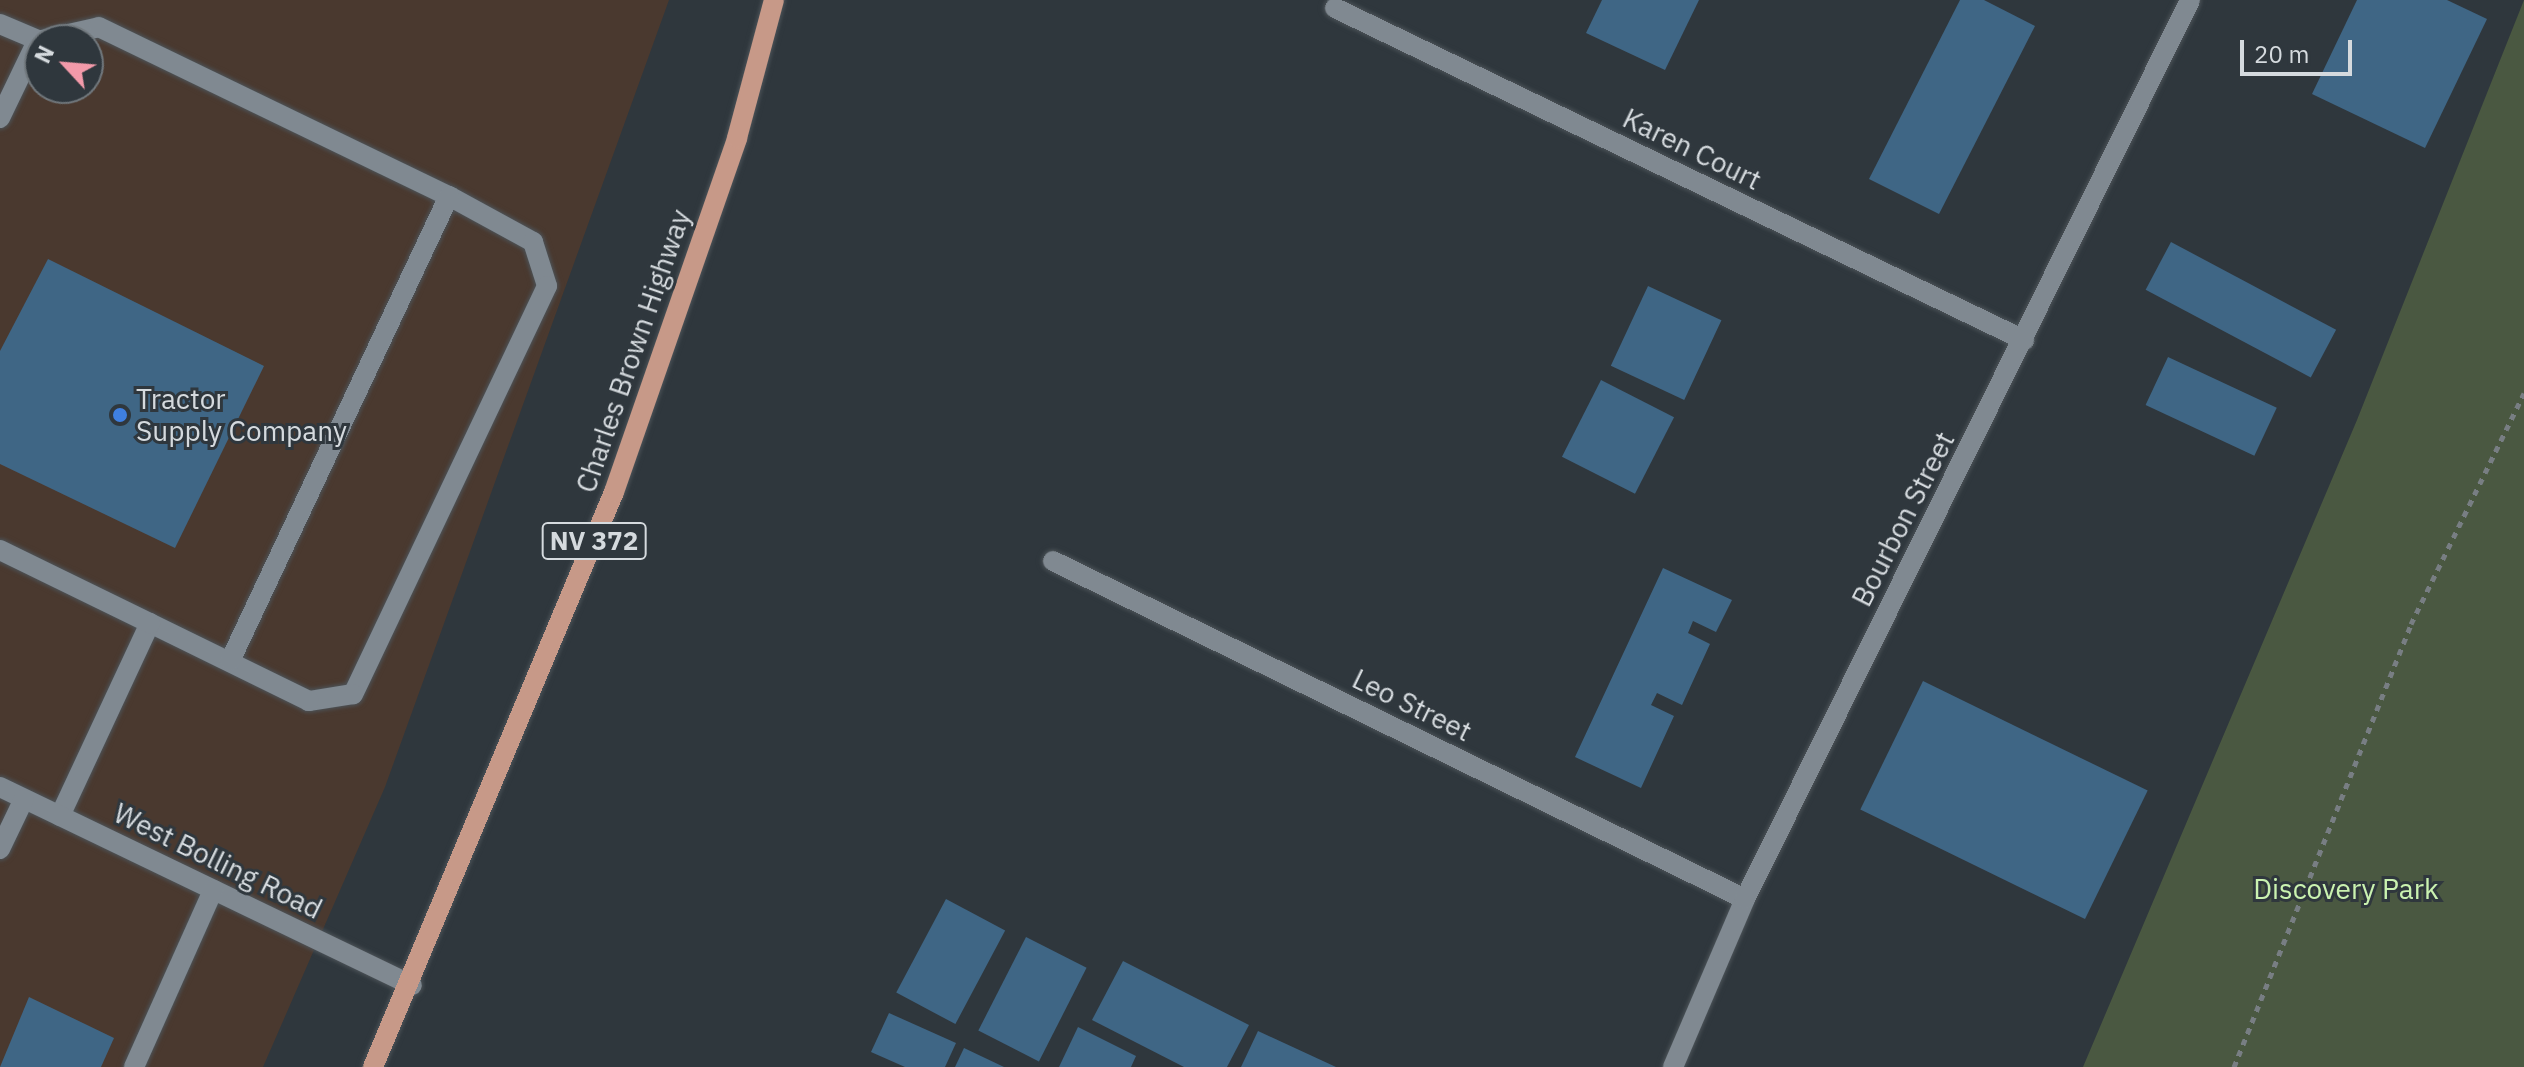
<!DOCTYPE html>
<style>
body{margin:0}
#map{position:relative;width:2524px;height:1067px;overflow:hidden;background:#2f373d;font-family:"IBM Plex Sans",sans-serif}
div>[style]{position:absolute}
.commercial>*{inset:0;background:#4a392f}
.green>*{inset:0;background:#4a5841}
.building>*{inset:0;background:#3f6685;transform-origin:0 0}
.path>*{height:5px;margin-top:-2.5px;transform-origin:0;background:repeating-linear-gradient(90deg,#787e83 0 6px,transparent 0 12px)}
.roads{filter:drop-shadow(0 0 2px #4c5358) drop-shadow(0 0 2px #4c5358)}
.minor>*{height:20px;margin:-10px;padding:0 10px;transform-origin:10px;border-radius:10px;background:#808991}
.major>*{height:20px;margin:-10px;padding:0 10px;transform-origin:10px;border-radius:10px;background:#c79988}
.dots>*{width:22px;height:22px;translate:-50% -50%;box-sizing:border-box;border:4px solid #2f373d;border-radius:50%}
span{translate:-50% -50%;white-space:nowrap;text-align:center;line-height:1.15;-webkit-text-stroke:6px #2f373d;paint-order:stroke}
.shield-label span{padding:2px 6px;background:#2f373d;border:2px solid;border-radius:6px;-webkit-text-stroke-width:0}
.shield-label{font-size:26px;color:#d5dade;font-weight:700}
.street-label{font-size:28px;color:#d5dade}
.poi-label{font-size:28px;color:#d5dade}
.left{translate:0 -50%;text-align:left}
.park-label{font-size:28px;color:#caf2b0}
.north{position:absolute;left:24px;top:24px;width:80px;height:80px;box-sizing:border-box;background:#2f373d;border:2px solid #71787d;border-radius:50%;rotate:296deg;font-size:22px;font-weight:700;line-height:32px;text-align:center;color:#d5dade}
.north::after{content:'';display:block;margin:auto;width:28px;height:36px;background:#f39aaa;clip-path:polygon(50% 0,100% 100%,50% 72%,0 100%)}
.scale{position:absolute;left:2240px;top:40px;width:112px;height:36px;box-sizing:border-box;border:4px solid #d5dade;border-top:0;padding-left:10px;font-size:24px;line-height:28px;white-space:nowrap;color:#d5dade;-webkit-text-stroke:6px #2f373d;paint-order:stroke}
</style>
<div id="map">
<div class="commercial">
<div style="clip-path:polygon(evenodd,0 0,669px 0,385px 787px,263px 1067px,0 1067px,0 0,40px 40px,88px 40px,88px 88px,40px 88px,40px 40px)"></div>
</div>
<div class="green">
<div style="clip-path:polygon(2524px 0,2524px 1067px,2083px 1067px,2357px 420px)"></div>
</div>
<div class="building">
<div style="clip-path:polygon(1602px 0,1699px 0,1665px 70px,1586px 33px)"></div>
<div style="clip-path:polygon(1960px 0,1984px 0,2035px 26px,1939px 214px,1869px 179px)"></div>
<div style="clip-path:polygon(2357px 0,2447px 0,2487px 19px,2425px 148px,2312px 94px)"></div>
<div style="left:2171px;top:242px;width:187px;height:54px;rotate:28deg"></div>
<div style="clip-path:polygon(48px 259px,264px 366px,175px 548px,0 464px,0 351px)"></div>
<div style="left:1648px;top:286px;width:81px;height:88px;rotate:25deg"></div>
<div style="left:2168px;top:357px;width:120px;height:53px;rotate:25deg"></div>
<div style="left:1601px;top:380px;width:82px;height:86px;rotate:27deg"></div>
<div style="clip-path:polygon(1663px 568px,1732px 600px,1716px 632px,1693px 621px,1688px 633px,1710px 644px,1682px 705px,1657px 693px,1651px 705px,1674px 716px,1641px 788px,1575px 757px)"></div>
<div style="left:1923px;top:681px;width:250px;height:143px;rotate:26deg"></div>
<div style="left:946px;top:899px;width:67px;height:106px;rotate:28deg"></div>
<div style="left:1026px;top:937px;width:68px;height:105px;rotate:27deg"></div>
<div style="clip-path:polygon(1123px 961px,1249px 1025px,1227px 1067px,1184px 1067px,1092px 1020px)"></div>
<div style="clip-path:polygon(29px 997px,114px 1038px,101px 1067px,0 1067px)"></div>
<div style="clip-path:polygon(889px 1013px,956px 1043px,945px 1067px,905px 1067px,871px 1052px)"></div>
<div style="clip-path:polygon(1078px 1027px,1136px 1056px,1131px 1067px,1059px 1067px)"></div>
<div style="clip-path:polygon(1258px 1031px,1336px 1067px,1241px 1067px)"></div>
<div style="clip-path:polygon(964px 1048px,1004px 1067px,955px 1067px)"></div>
</div>
<div class="path">
<div style="left:2234px;top:1067px;width:477px;rotate:-68.2deg"></div>
<div style="left:2411px;top:624px;width:257px;rotate:-63.9deg"></div>
</div>
<div class="roads">
<div class="minor">
<div style="left:1335px;top:8px;width:765px;rotate:25.73deg"></div>
<div style="left:0;top:24px;width:43px;rotate:23deg"></div>
<div style="left:42px;top:40px;width:58px;rotate:-12.8deg"></div>
<div style="left:99px;top:27px;width:389px;rotate:25.8deg"></div>
<div style="left:449px;top:196px;width:96px;rotate:28.7deg"></div>
<div style="left:533px;top:242px;width:46px;rotate:72.3deg"></div>
<div style="left:547px;top:286px;width:452px;rotate:115.4deg"></div>
<div style="left:353px;top:694px;width:45px;rotate:171deg"></div>
<div style="left:309px;top:701px;width:177px;rotate:-153.9deg"></div>
<div style="left:150px;top:623px;width:213px;rotate:115deg"></div>
<div style="left:0;top:118px;width:85px;rotate:-64.3deg"></div>
<div style="left:0;top:550px;width:167px;rotate:26deg"></div>
<div style="left:1053px;top:561px;width:770px;rotate:26.03deg"></div>
<div style="left:230px;top:661px;width:514px;rotate:-64.78deg"></div>
<div style="left:0;top:787px;width:457px;rotate:25.7deg"></div>
<div style="left:0;top:849px;width:55px;rotate:-64.4deg"></div>
<div style="left:134px;top:1067px;width:194px;rotate:-65.9deg"></div>
<div style="left:1673px;top:1067px;width:183px;rotate:-66.8deg"></div>
<div style="left:1745px;top:899px;width:1003px;rotate:-63.66deg"></div>
</div>
<div class="major">
<div style="left:373px;top:1067px;width:623px;rotate:-67.26deg"></div>
<div style="left:614px;top:492px;width:375px;rotate:-70.8deg"></div>
<div style="left:737px;top:138px;width:143px;rotate:-75deg"></div>
</div>
</div>
<div class="dots">
<div style="left:120px;top:415px;background:#3f7fe0"></div>
</div>
<div class="shield-label">
<span style="left:594px;top:541px">NV 372</span>
</div>
<div class="street-label">
<span style="left:1692px;top:149px;rotate:26deg">Karen Court</span>
<span style="left:633px;top:351px;rotate:-71deg">Charles Brown Highway</span>
<span style="left:1903px;top:519px;rotate:-63deg">Bourbon Street</span>
<span style="left:1412px;top:705px;rotate:26deg">Leo Street</span>
<span style="left:218px;top:861px;rotate:26deg">West Bolling Road</span>
</div>
<div class="poi-label">
<span class="left" style="left:136px;top:415px">Tractor<br>Supply Company</span>
</div>
<div class="park-label">
<span style="left:2346px;top:889px">Discovery Park</span>
</div>
<div class="north">N</div>
<div class="scale">20 m</div>
</div>
